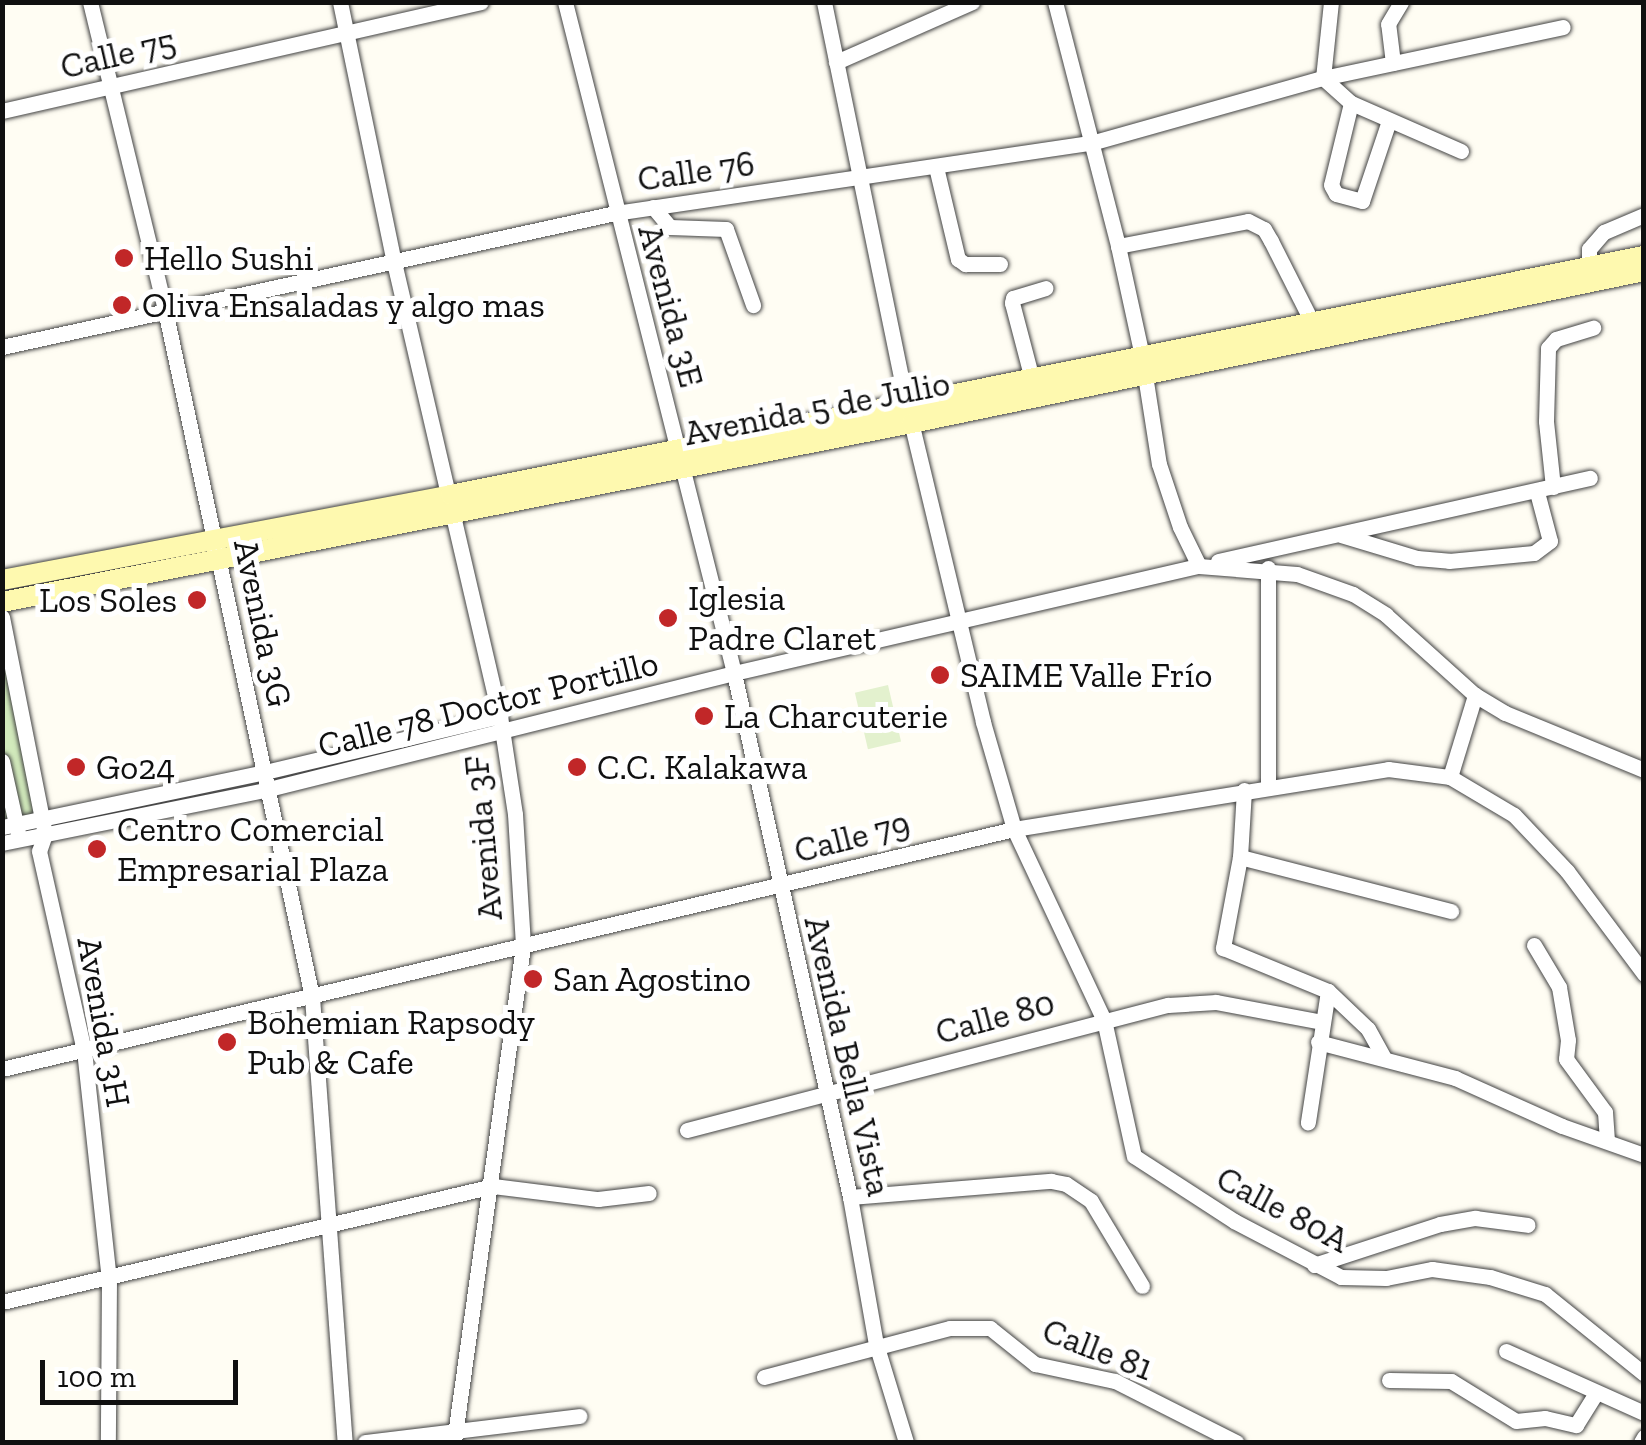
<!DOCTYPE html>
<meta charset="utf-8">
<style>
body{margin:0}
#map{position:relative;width:1646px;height:1445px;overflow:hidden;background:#fffdf3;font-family:"Zilla Slab",serif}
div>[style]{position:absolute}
.green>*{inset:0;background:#d2eabc}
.pitch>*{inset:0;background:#e3f1ce;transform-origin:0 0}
.roads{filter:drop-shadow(0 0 2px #434343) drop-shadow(0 0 2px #434343)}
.street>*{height:15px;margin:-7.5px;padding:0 7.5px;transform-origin:7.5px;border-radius:7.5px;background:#fff}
.secondary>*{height:20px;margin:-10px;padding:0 10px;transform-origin:10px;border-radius:10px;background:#fef9af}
.dots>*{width:28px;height:28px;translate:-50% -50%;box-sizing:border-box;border:5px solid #fff;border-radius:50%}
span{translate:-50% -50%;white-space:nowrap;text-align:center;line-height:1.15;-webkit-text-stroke:10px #fff;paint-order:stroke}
.street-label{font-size:35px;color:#101010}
.poi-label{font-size:35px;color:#101010}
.left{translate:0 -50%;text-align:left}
.right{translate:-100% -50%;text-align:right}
.frame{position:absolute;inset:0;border:5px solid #101010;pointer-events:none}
.scale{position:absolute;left:40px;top:1360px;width:198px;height:45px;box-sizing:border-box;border:5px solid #101010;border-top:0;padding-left:12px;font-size:30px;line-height:35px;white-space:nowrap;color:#101010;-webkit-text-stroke:8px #fff;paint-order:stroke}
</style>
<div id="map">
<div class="green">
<div style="clip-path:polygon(2px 612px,45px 824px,2px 834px)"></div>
</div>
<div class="pitch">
<div style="left:888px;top:685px;width:58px;height:34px;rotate:77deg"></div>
</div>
<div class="roads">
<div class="street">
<div style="left:90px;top:2px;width:317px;rotate:76.3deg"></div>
<div style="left:165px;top:310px;width:703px;rotate:77.92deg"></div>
<div style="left:312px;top:997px;width:446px;rotate:85.8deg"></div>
<div style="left:340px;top:2px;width:266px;rotate:78.3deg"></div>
<div style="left:394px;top:262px;width:466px;rotate:76.9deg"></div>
<div style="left:500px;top:716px;width:99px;rotate:81.3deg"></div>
<div style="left:515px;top:814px;width:132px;rotate:86.5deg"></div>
<div style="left:523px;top:946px;width:501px;rotate:97.92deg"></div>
<div style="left:565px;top:2px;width:692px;rotate:75.86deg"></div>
<div style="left:734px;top:673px;width:537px;rotate:77.52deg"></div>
<div style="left:850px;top:1197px;width:149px;rotate:80deg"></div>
<div style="left:876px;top:1344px;width:102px;rotate:73deg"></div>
<div style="left:824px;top:2px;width:411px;rotate:78.4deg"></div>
<div style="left:907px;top:405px;width:326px;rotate:76.5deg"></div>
<div style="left:983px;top:722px;width:111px;rotate:73.8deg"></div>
<div style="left:1014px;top:829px;width:211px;rotate:64.8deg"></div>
<div style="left:1104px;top:1020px;width:139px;rotate:77.6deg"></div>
<div style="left:1134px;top:1156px;width:119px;rotate:33deg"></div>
<div style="left:1234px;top:1221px;width:121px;rotate:27.6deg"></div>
<div style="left:1341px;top:1277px;width:45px;rotate:1.3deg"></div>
<div style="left:1386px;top:1278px;width:47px;rotate:-11.1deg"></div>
<div style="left:1432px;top:1269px;width:59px;rotate:7.9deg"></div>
<div style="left:1490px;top:1277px;width:58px;rotate:17.2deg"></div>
<div style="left:1545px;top:1294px;width:127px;rotate:38.9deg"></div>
<div style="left:1055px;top:2px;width:252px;rotate:75.5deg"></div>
<div style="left:1118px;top:246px;width:113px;rotate:77.7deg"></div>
<div style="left:1142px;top:356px;width:109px;rotate:81.1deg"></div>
<div style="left:1159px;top:464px;width:66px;rotate:71.6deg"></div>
<div style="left:1180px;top:527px;width:43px;rotate:64deg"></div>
<div style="left:836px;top:62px;width:149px;rotate:-23.8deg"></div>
<div style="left:1393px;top:63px;width:39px;rotate:-97deg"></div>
<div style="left:1388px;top:24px;width:26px;rotate:-59deg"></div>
<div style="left:1351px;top:103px;width:84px;rotate:103.7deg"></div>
<div style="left:1331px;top:185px;width:10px;rotate:61deg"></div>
<div style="left:1336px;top:194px;width:27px;rotate:15deg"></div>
<div style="left:1362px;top:201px;width:84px;rotate:-71.4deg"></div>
<div style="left:2px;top:111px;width:491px;rotate:-12.8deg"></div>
<div style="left:1461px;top:151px;width:120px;rotate:-156.4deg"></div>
<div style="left:1351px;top:103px;width:38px;rotate:-138deg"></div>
<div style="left:1323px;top:78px;width:245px;rotate:-12deg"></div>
<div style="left:936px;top:167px;width:95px;rotate:76.6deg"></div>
<div style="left:958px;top:259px;width:9px;rotate:36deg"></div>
<div style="left:965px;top:264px;width:35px"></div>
<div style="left:653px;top:207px;width:26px;rotate:50deg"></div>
<div style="left:670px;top:227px;width:56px;rotate:2deg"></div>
<div style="left:726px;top:229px;width:81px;rotate:70.4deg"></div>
<div style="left:1118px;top:246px;width:132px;rotate:-10.9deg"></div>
<div style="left:1248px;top:221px;width:18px;rotate:27deg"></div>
<div style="left:1264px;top:229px;width:14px;rotate:60deg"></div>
<div style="left:1271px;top:241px;width:91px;rotate:63.2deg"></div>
<div style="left:1589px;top:267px;width:18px;rotate:-90deg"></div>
<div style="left:1589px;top:249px;width:23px;rotate:-49deg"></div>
<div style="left:1604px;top:232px;width:43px;rotate:-23deg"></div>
<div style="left:2px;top:347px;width:627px;rotate:-12.33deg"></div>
<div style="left:615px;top:213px;width:481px;rotate:-8.4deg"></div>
<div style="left:1091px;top:143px;width:241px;rotate:-15.7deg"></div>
<div style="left:1323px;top:78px;width:76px;rotate:-84deg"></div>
<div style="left:1032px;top:379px;width:79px;rotate:-104.7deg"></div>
<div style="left:1012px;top:303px;width:5px;rotate:-79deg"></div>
<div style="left:1013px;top:298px;width:34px;rotate:-17deg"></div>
<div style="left:1553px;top:487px;width:66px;rotate:-96.1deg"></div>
<div style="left:1546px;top:421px;width:73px;rotate:-88.4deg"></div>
<div style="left:1548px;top:348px;width:12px;rotate:-48deg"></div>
<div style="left:1556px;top:339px;width:39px;rotate:-17deg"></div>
<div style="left:1341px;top:535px;width:79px;rotate:16.8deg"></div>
<div style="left:1417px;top:558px;width:32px;rotate:5deg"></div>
<div style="left:1449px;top:561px;width:85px;rotate:-5.4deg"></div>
<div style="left:1534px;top:553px;width:20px;rotate:-37deg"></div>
<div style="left:1550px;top:541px;width:51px;rotate:-104.9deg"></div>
<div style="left:1218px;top:561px;width:381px;rotate:-12.6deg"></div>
<div style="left:2px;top:617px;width:221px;rotate:78.8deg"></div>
<div style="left:45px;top:834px;width:18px;rotate:109deg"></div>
<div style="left:39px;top:851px;width:204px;rotate:77.3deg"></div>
<div style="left:84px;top:1050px;width:230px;rotate:83.8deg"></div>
<div style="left:109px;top:1279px;width:163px;rotate:90.4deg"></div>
<div style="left:2px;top:761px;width:74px;rotate:77.5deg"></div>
<div style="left:1450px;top:777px;width:86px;rotate:-73deg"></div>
<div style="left:1268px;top:786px;width:218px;rotate:-90deg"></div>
<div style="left:1244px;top:790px;width:67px;rotate:93.4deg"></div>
<div style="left:1240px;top:857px;width:93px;rotate:100.6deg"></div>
<div style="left:1223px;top:948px;width:113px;rotate:22.3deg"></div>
<div style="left:1328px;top:991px;width:133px;rotate:98.7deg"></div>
<div style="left:2px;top:827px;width:269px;rotate:-11.8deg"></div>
<div style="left:265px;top:772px;width:242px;rotate:-13.4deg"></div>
<div style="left:2px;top:843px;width:272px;rotate:-11.4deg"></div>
<div style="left:269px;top:789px;width:479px;rotate:-14deg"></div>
<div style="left:734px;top:673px;width:477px;rotate:-13deg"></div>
<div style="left:1199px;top:566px;width:98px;rotate:4.7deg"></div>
<div style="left:1297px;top:574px;width:59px;rotate:19.7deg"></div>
<div style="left:1353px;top:594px;width:39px;rotate:32deg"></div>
<div style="left:1386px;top:615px;width:120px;rotate:42deg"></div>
<div style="left:1475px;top:695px;width:35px;rotate:31deg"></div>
<div style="left:1505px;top:713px;width:150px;rotate:22.3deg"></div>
<div style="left:1240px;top:857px;width:218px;rotate:14.4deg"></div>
<div style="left:1534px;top:945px;width:49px;rotate:59.2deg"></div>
<div style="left:1559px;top:987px;width:54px;rotate:80.4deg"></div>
<div style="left:1568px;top:1040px;width:19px;rotate:96deg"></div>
<div style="left:1566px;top:1059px;width:66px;rotate:53.7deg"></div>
<div style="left:1605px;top:1112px;width:28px;rotate:86deg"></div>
<div style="left:1328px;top:991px;width:55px;rotate:43.5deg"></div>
<div style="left:1368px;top:1029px;width:31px;rotate:61deg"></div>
<div style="left:1318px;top:1042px;width:142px;rotate:14.7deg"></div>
<div style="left:1455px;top:1078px;width:117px;rotate:24.2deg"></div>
<div style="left:1562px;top:1126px;width:87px;rotate:19.5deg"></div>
<div style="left:2px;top:1069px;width:1040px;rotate:-13.34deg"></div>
<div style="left:1014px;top:829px;width:379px;rotate:-9.1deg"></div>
<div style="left:1388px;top:769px;width:63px;rotate:7.4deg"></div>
<div style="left:1450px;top:777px;width:74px;rotate:30.7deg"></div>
<div style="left:1514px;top:815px;width:77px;rotate:46.6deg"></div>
<div style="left:1567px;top:871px;width:129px;rotate:53.2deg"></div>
<div style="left:687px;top:1130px;width:497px;rotate:-14.6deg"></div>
<div style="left:1168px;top:1005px;width:48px;rotate:-3.6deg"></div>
<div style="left:1216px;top:1002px;width:108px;rotate:10.7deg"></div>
<div style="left:850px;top:1197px;width:202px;rotate:-4.6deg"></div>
<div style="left:1051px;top:1181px;width:15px;rotate:11deg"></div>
<div style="left:1066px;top:1184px;width:30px;rotate:34deg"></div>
<div style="left:1091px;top:1201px;width:99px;rotate:59deg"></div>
<div style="left:1314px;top:1265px;width:133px;rotate:-18deg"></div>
<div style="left:1440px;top:1224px;width:36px;rotate:-10deg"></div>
<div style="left:1475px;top:1218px;width:53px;rotate:7.5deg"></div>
<div style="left:2px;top:1302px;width:505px;rotate:-13.29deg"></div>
<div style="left:493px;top:1186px;width:106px;rotate:7.1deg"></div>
<div style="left:598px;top:1199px;width:51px;rotate:-6.7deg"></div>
<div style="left:1506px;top:1351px;width:151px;rotate:24.2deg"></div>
<div style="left:764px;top:1377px;width:192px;rotate:-14.8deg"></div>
<div style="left:950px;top:1328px;width:40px"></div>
<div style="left:990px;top:1328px;width:58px;rotate:38.7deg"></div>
<div style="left:1035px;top:1364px;width:82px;rotate:12deg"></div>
<div style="left:1115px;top:1381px;width:136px;rotate:26.8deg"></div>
<div style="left:1389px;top:1380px;width:62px;rotate:0.9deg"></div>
<div style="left:1451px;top:1381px;width:76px;rotate:31.6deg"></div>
<div style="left:1516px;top:1421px;width:29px;rotate:-6deg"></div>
<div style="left:1545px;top:1418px;width:32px;rotate:13deg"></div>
<div style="left:1576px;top:1425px;width:36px;rotate:-58deg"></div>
<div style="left:365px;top:1442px;width:216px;rotate:-6.9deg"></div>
<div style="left:1641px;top:1442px;width:6px;rotate:-59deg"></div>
</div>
<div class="secondary">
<div style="left:2px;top:580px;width:457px;rotate:-10.7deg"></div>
<div style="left:451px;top:495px;width:1217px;rotate:-11.33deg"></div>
<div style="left:2px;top:602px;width:927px;rotate:-11.13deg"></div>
<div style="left:912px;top:423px;width:748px;rotate:-11.73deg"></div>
</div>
</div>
<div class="dots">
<div style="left:124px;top:258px;background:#c12728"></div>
<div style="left:122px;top:305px;background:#c12728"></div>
<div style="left:197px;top:600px;background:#c12728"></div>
<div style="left:668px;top:618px;background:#c12728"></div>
<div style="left:940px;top:675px;background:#c12728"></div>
<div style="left:704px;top:716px;background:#c12728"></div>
<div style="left:76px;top:767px;background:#c12728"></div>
<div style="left:577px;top:767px;background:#c12728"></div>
<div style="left:97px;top:849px;background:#c12728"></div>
<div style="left:533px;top:979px;background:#c12728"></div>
<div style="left:227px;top:1042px;background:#c12728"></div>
</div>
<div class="street-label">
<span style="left:118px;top:54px;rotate:-13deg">Calle 75</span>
<span style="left:696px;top:171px;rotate:-8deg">Calle 76</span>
<span style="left:671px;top:306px;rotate:75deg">Avenida 3E</span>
<span style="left:817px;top:408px;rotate:-11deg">Avenida 5 de Julio</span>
<span style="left:263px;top:623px;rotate:78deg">Avenida 3G</span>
<span style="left:488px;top:704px;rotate:-14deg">Calle 78 Doctor Portillo</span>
<span style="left:852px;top:837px;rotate:-14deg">Calle 79</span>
<span style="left:483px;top:838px;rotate:-95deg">Avenida 3F</span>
<span style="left:995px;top:1017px;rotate:-15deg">Calle 80</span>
<span style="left:104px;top:1022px;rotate:80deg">Avenida 3H</span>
<span style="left:848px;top:1056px;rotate:77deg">Avenida Bella Vista</span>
<span style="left:1283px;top:1209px;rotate:28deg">Calle 80A</span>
<span style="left:1098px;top:1349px;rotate:21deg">Calle 81</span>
</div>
<div class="poi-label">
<span class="left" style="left:144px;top:258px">Hello Sushi</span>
<span class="left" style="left:142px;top:305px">Oliva Ensaladas y algo mas</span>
<span class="left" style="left:688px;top:618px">Iglesia<br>Padre Claret</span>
<span class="right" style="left:177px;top:600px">Los Soles</span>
<span class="left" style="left:960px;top:675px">SAIME Valle Frío</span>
<span class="left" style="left:724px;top:716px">La Charcuterie</span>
<span class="left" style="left:96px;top:767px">Go24</span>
<span class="left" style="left:597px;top:767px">C.C. Kalakawa</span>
<span class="left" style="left:117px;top:849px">Centro Comercial<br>Empresarial Plaza</span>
<span class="left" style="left:553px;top:979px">San Agostino</span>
<span class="left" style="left:247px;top:1042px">Bohemian Rapsody<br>Pub &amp; Cafe</span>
</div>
<div class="frame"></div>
<div class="scale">100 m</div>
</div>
